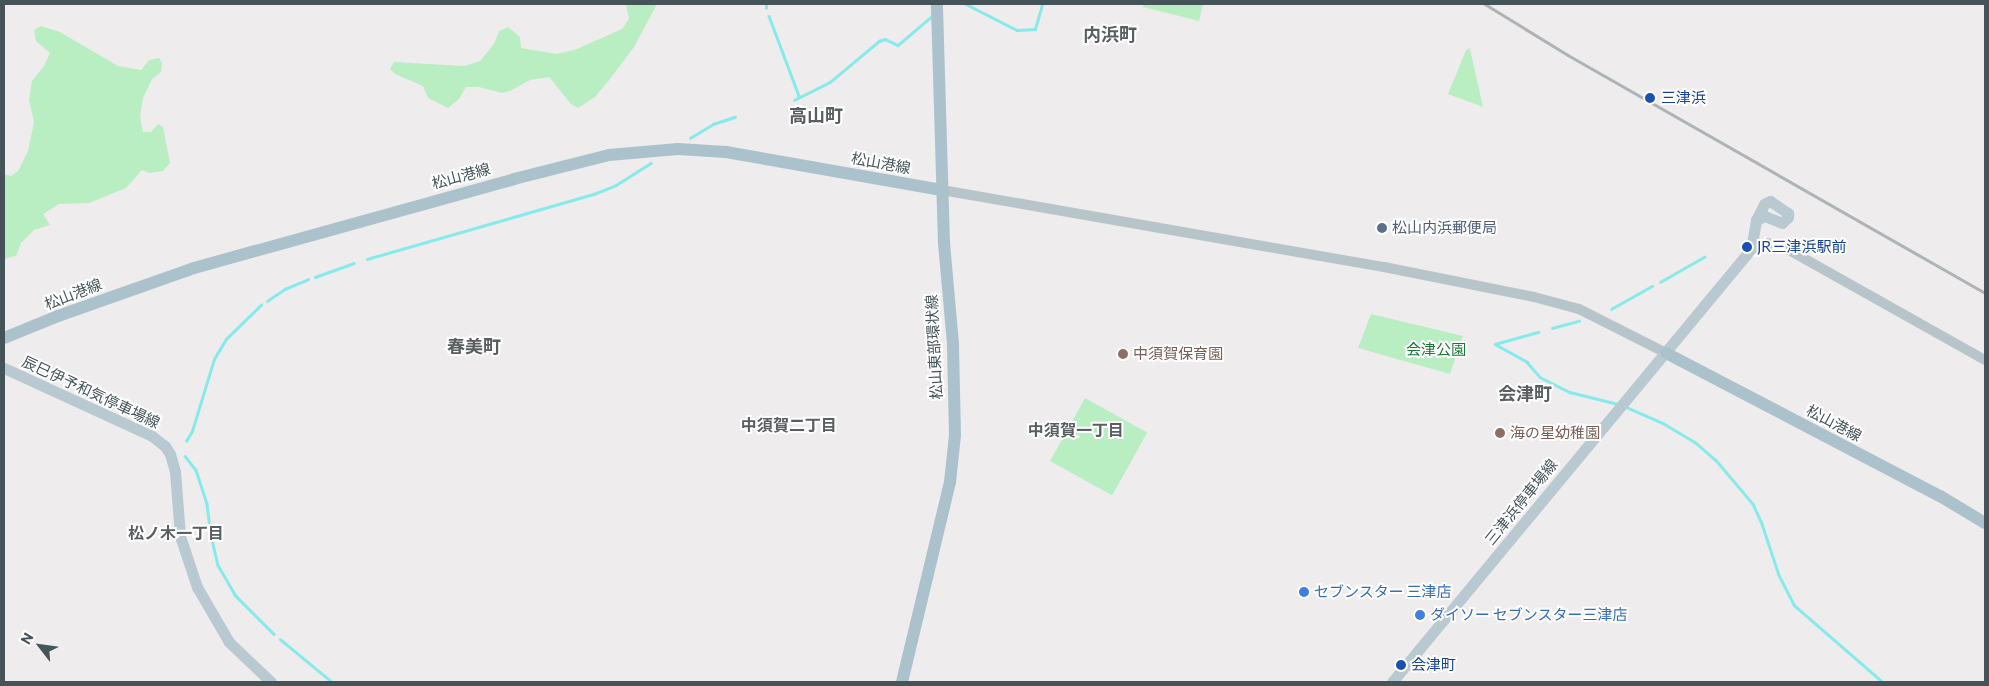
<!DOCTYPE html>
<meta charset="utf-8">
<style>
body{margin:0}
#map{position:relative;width:1989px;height:686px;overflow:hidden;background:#efeced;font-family:Commissioner,"Noto Sans JP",sans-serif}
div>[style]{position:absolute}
.green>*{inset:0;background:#b9eec3;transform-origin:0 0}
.stream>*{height:2.5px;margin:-1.25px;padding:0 1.25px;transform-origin:1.25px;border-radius:1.25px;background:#86eaeb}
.tertiary>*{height:10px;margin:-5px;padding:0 5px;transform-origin:5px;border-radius:5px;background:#b7c4c9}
.secondary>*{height:11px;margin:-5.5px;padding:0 5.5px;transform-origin:5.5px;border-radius:5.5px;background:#b9c9d1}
.primary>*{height:12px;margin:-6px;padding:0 6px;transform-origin:6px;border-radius:6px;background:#abc2cc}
.rail>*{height:2.5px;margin:-1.25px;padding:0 1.25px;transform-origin:1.25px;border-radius:1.25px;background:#aeb3b7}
.dots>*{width:14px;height:14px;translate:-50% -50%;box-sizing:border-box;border:2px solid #fff;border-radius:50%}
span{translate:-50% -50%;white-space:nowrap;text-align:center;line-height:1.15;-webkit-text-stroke:4px #fff;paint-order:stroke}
.transit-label{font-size:15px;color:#164399}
.left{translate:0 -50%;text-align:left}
.street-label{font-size:15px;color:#455459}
.service-label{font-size:15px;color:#4e5e75}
.park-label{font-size:15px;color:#177934}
.education-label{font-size:15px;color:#785e54}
.shop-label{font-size:15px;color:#366cbe}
.neighbourhood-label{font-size:16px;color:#595e61;font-weight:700}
.quarter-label{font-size:18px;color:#595e61;font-weight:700}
.frame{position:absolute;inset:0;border:5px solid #455459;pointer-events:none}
.north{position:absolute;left:15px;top:621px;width:50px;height:50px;-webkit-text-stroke:4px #fff;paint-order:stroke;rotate:300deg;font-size:14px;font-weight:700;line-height:20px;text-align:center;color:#455459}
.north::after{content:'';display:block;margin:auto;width:18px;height:22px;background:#455459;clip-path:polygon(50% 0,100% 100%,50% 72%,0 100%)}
</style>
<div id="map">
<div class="green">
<div style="clip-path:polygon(626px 4px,657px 4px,634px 47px,610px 79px,595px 97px,578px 108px,571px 104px,549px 77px,530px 80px,510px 91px,502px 93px,479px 87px,466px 87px,459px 99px,448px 108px,428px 98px,423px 86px,395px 74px,390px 69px,394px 62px,464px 66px,480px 61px,494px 44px,499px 31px,508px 27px,520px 37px,521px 48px,557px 54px,577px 49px,622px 29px,629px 19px)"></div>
<div style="clip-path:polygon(1144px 4px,1203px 4px,1199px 21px,1143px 7px)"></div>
<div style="clip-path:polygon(41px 26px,60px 32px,118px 66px,141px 70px,149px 60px,159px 58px,162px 63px,161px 72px,152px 79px,143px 98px,140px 117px,143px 132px,151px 132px,158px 124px,163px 127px,170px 163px,163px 171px,149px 173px,142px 170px,126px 188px,89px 203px,59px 204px,43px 214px,50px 225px,34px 230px,21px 243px,16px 256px,4px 259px,4px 174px,11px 176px,18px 171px,28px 151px,34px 122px,29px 100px,32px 81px,44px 66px,50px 53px,36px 41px,34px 30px)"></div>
<div style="clip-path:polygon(1470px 48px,1470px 49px,1483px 107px,1448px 94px,1466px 50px)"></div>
<div style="clip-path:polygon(1371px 314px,1463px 336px,1450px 374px,1358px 348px)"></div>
<div style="left:1085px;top:398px;width:71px;height:72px;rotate:29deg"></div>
</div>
<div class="stream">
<div style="left:966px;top:4px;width:57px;rotate:27deg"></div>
<div style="left:1017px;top:30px;width:18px;rotate:-3deg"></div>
<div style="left:1035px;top:29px;width:26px;rotate:-74deg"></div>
<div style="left:766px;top:8px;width:4px;rotate:-90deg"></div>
<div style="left:769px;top:16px;width:85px;rotate:69.4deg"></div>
<div style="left:794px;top:100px;width:40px;rotate:-26.6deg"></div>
<div style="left:830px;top:82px;width:64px;rotate:-39.9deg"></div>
<div style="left:879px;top:41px;width:6px;rotate:-18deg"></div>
<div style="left:885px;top:39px;width:14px;rotate:25deg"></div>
<div style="left:898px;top:45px;width:45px;rotate:-40.5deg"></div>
<div style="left:690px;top:138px;width:27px;rotate:-31deg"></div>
<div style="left:713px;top:124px;width:23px;rotate:-18deg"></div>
<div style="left:367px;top:259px;width:236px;rotate:-16deg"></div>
<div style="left:594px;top:194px;width:24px;rotate:-22deg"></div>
<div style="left:616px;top:185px;width:41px;rotate:-32.2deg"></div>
<div style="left:315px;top:277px;width:41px;rotate:-19.7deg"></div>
<div style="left:1660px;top:282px;width:51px;rotate:-29.6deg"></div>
<div style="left:267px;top:301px;width:22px;rotate:-34deg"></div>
<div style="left:285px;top:289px;width:25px;rotate:-23deg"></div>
<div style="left:1611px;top:309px;width:47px;rotate:-29.3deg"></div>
<div style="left:1552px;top:328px;width:28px;rotate:-15deg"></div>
<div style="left:1495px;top:344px;width:37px;rotate:29deg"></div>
<div style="left:1527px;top:362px;width:20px;rotate:49deg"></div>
<div style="left:1540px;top:377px;width:34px;rotate:27deg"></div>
<div style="left:1570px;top:392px;width:49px;rotate:14deg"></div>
<div style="left:1495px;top:344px;width:45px;rotate:-15.6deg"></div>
<div style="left:1626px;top:407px;width:40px;rotate:23.4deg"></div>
<div style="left:1663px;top:423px;width:37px;rotate:31deg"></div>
<div style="left:1695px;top:442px;width:28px;rotate:41deg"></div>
<div style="left:1716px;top:460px;width:57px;rotate:49.9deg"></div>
<div style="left:1753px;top:504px;width:19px;rotate:65deg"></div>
<div style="left:1761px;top:521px;width:57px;rotate:71.6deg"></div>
<div style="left:1779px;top:575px;width:34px;rotate:63deg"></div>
<div style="left:1794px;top:605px;width:118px;rotate:40.9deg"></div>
<div style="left:186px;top:441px;width:12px;rotate:-59deg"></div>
<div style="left:192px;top:431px;width:75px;rotate:-73deg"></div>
<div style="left:214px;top:359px;width:23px;rotate:-59deg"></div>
<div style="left:226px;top:339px;width:49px;rotate:-44.2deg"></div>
<div style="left:185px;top:456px;width:18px;rotate:52deg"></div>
<div style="left:196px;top:470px;width:36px;rotate:72deg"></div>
<div style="left:207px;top:504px;width:31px;rotate:83deg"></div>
<div style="left:211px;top:535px;width:31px;rotate:77deg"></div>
<div style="left:218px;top:565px;width:34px;rotate:60deg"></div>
<div style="left:235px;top:595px;width:55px;rotate:45deg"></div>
<div style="left:280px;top:639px;width:67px;rotate:39.6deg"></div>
</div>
<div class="tertiary">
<div style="left:942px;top:190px;width:449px;rotate:9.9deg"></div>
<div style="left:1384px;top:267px;width:153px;rotate:11.3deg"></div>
<div style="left:1534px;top:297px;width:47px;rotate:14.9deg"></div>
<div style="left:1579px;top:309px;width:97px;rotate:26.8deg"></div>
<div style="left:1751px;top:249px;width:16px;rotate:-22deg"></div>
<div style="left:1766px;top:243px;width:14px;rotate:8deg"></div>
<div style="left:1780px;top:245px;width:235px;rotate:29.3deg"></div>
</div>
<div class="secondary">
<div style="left:4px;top:368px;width:163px;rotate:24.7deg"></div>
<div style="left:152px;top:436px;width:16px;rotate:38deg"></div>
<div style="left:165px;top:446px;width:9px;rotate:58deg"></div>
<div style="left:170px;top:454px;width:19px;rotate:74deg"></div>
<div style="left:175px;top:472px;width:64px;rotate:85.5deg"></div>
<div style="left:180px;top:536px;width:54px;rotate:71.6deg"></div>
<div style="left:197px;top:587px;width:64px;rotate:59.8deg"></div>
<div style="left:229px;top:642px;width:58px;rotate:43.6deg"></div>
<div style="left:1392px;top:682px;width:562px;rotate:-50.34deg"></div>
<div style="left:1751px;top:249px;width:29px;rotate:-80deg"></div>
<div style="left:1756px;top:220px;width:18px;rotate:-63deg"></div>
<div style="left:1764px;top:204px;width:7px;rotate:-27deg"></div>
<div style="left:1770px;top:201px;width:22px;rotate:34deg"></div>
<div style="left:1788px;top:213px;width:4px;rotate:90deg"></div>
<div style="left:1788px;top:217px;width:8px;rotate:135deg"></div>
<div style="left:1782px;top:223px;width:18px;rotate:-158deg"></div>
<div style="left:1765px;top:216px;width:10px;rotate:156deg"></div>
</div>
<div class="primary">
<div style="left:4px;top:338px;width:58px;rotate:-22.2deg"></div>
<div style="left:58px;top:316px;width:144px;rotate:-19.4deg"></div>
<div style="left:194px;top:268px;width:332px;rotate:-15.5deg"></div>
<div style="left:514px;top:179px;width:98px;rotate:-14.2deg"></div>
<div style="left:609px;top:155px;width:69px;rotate:-5deg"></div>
<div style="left:678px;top:149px;width:48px;rotate:3.6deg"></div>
<div style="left:726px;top:152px;width:219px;rotate:10deg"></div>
<div style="left:1666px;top:353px;width:309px;rotate:27.6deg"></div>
<div style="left:1940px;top:496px;width:52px;rotate:31deg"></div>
<div style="left:902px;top:682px;width:206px;rotate:-76.5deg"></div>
<div style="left:950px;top:482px;width:47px;rotate:-83.9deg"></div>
<div style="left:955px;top:435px;width:91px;rotate:-91.3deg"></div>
<div style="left:953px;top:344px;width:101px;rotate:-95.1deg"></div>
<div style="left:944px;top:243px;width:239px;rotate:-91.7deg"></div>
</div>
<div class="rail">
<div style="left:1485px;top:4px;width:97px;rotate:31.6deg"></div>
<div style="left:1568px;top:55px;width:480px;rotate:29.7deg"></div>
</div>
<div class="dots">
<div style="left:1650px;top:98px;background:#1a4fb4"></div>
<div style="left:1382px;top:228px;background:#5c6f8a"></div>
<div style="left:1747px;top:247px;background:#1a4fb4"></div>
<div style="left:1123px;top:354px;background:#8d6e63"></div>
<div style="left:1500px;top:433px;background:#8d6e63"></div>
<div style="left:1304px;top:592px;background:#3f7fe0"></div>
<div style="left:1420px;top:615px;background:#3f7fe0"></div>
<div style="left:1401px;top:665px;background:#1a4fb4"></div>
</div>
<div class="transit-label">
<span class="left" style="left:1661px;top:98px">三津浜</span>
<span class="left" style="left:1757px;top:247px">JR三津浜駅前</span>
<span class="left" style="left:1411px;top:665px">会津町</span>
</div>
<div class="street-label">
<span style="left:881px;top:163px;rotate:10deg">松山港線</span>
<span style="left:461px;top:176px;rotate:-15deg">松山港線</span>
<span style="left:73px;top:294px;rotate:-21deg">松山港線</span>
<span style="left:934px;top:347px;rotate:-93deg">松山東部環状線</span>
<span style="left:91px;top:392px;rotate:25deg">辰巳伊予和気停車場線</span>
<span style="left:1834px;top:423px;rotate:28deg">松山港線</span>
<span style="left:1521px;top:502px;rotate:-51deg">三津浜停車場線</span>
</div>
<div class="service-label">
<span class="left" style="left:1392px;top:228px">松山内浜郵便局</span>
</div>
<div class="park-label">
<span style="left:1436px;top:350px">会津公園</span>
</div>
<div class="education-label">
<span class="left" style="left:1133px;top:354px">中須賀保育園</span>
<span class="left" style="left:1510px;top:433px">海の星幼稚園</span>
</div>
<div class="shop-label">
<span class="left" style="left:1314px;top:592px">セブンスター 三津店</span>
<span class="left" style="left:1430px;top:615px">ダイソー セブンスター三津店</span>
</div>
<div class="neighbourhood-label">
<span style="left:789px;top:425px">中須賀二丁目</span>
<span style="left:1076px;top:430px">中須賀一丁目</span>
<span style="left:176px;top:533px">松ノ木一丁目</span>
</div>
<div class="quarter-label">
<span style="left:1110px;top:34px">内浜町</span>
<span style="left:816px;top:115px">高山町</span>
<span style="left:474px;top:346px">春美町</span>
<span style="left:1525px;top:393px">会津町</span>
</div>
<div class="frame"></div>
<div class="north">N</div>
</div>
